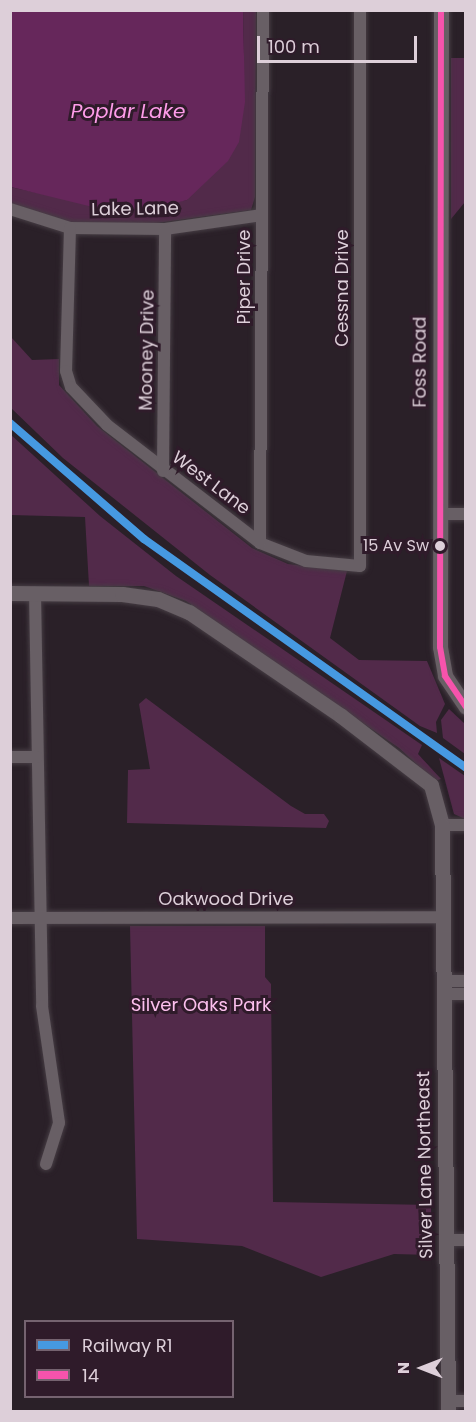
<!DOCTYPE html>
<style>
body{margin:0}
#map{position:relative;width:476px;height:1422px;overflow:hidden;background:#2a2028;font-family:Poppins,sans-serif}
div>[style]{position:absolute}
.green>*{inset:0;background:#522a4a}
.water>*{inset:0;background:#66275b}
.roads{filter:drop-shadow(0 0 2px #463d44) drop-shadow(0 0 2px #463d44)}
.minor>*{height:12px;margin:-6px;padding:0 6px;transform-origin:6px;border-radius:6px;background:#685f65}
.tertiary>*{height:15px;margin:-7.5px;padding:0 7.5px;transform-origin:7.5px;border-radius:7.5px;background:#685f65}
.bus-1>*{height:6px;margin:-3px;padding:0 3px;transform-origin:3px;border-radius:3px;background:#f653ac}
.rail-1>*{height:8px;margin:-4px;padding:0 4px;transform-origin:4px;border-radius:4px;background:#4699e1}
.dots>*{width:16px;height:16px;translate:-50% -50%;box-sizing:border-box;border:3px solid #2f1b2a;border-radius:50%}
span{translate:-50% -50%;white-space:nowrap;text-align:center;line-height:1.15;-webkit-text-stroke:6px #2f1b2a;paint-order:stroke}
.bus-label{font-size:16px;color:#ddcfd9}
.right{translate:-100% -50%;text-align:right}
.street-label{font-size:18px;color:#ddcfd9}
.park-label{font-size:18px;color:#fcc0ee}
.water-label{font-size:20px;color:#fe9ce9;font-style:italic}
.frame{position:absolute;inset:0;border:12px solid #ddcfd9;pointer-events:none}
.legend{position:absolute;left:24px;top:1320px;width:210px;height:78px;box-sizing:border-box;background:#2f1b2a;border:2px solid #756370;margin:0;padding:8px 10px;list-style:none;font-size:18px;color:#ddcfd9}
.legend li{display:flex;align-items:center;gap:12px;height:30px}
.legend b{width:30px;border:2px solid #756370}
.north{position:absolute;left:392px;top:1338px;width:60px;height:60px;-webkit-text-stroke:4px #2f1b2a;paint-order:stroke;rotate:270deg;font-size:16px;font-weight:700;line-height:24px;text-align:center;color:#ddcfd9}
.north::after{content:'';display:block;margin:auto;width:21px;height:27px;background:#ddcfd9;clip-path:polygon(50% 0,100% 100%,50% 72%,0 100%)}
.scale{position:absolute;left:257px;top:36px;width:160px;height:27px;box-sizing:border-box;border:3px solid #ddcfd9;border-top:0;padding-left:8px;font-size:18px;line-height:21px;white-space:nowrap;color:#ddcfd9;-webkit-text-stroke:4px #2f1b2a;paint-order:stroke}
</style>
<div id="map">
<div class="green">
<div style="clip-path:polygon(243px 11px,256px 11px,255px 197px,251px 210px,156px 223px,73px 223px,11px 206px,10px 187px,127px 212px,187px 200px,244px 53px)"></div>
<div style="clip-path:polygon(451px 58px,466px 58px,465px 202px,451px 219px)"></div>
<div style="clip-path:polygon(11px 337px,32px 360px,59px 359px,59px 385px,97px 426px,252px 548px,288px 564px,347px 571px,330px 638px,359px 660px,427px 661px,445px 704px,436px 722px,437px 733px,420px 726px,210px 575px,63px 458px,11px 408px)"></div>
<div style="clip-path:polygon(10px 434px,100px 516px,176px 576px,422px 745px,418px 754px,441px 779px,435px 781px,399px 748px,186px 601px,144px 586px,89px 586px,85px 517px,11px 515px)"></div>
<div style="clip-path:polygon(146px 698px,291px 806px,305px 814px,324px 814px,329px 821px,326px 828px,127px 823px,128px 770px,150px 769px,139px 704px)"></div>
<div style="clip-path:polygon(449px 709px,465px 724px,465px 754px,443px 738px,441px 720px)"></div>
<div style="clip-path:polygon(439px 758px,465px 776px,465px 819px,454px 814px)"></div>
<div style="clip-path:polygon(130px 926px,265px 926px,265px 977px,271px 984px,273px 1202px,431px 1205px,432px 1255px,394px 1254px,321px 1277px,242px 1246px,137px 1239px)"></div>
</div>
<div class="water">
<div style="clip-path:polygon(11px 10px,243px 11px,245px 102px,239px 142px,228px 161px,187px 200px,145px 211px,101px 209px,11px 187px)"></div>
</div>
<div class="roads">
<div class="minor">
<div style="left:10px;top:209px;width:63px;rotate:17.6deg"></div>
<div style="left:70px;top:228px;width:95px;rotate:0.6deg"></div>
<div style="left:165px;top:229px;width:98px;rotate:-8.2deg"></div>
<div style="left:70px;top:228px;width:143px;rotate:91.6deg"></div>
<div style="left:66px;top:371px;width:17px;rotate:73deg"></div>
<div style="left:71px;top:387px;width:52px;rotate:46.5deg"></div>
<div style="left:107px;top:425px;width:193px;rotate:37.6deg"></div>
<div style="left:260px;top:543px;width:49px;rotate:21.4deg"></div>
<div style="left:306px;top:561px;width:54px;rotate:5.3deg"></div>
<div style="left:360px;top:566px;width:556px;rotate:-90deg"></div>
<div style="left:163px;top:471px;width:242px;rotate:-89.5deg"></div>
<div style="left:440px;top:514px;width:26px"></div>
<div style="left:260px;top:543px;width:533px;rotate:-89.68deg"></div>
<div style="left:35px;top:593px;width:413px;rotate:89deg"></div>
<div style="left:42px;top:1006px;width:118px;rotate:81.7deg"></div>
<div style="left:59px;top:1123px;width:43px;rotate:107.6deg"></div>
<div style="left:10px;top:757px;width:27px"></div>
<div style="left:442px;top:825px;width:24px"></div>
<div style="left:10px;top:918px;width:432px;rotate:-0.1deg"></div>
<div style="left:443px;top:981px;width:23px"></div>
<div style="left:443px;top:994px;width:23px"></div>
<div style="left:445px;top:1240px;width:21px"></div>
<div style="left:448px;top:1401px;width:18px"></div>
</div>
<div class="tertiary">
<div style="left:441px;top:10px;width:637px;rotate:90.09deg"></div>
<div style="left:440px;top:647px;width:29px;rotate:80deg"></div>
<div style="left:445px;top:676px;width:37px;rotate:56deg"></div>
<div style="left:10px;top:593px;width:112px;rotate:0.5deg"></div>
<div style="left:122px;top:594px;width:36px;rotate:8deg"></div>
<div style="left:158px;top:599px;width:34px;rotate:23deg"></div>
<div style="left:189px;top:612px;width:183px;rotate:34.3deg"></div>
<div style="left:340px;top:715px;width:115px;rotate:37.6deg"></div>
<div style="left:431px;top:785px;width:41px;rotate:74.6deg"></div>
<div style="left:442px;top:825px;width:587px;rotate:89.41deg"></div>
</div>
</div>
<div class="bus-1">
<div style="left:441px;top:10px;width:637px;rotate:90.09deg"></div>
<div style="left:440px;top:647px;width:29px;rotate:80deg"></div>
<div style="left:445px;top:676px;width:37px;rotate:56deg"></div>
</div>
<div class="rail-1">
<div style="left:10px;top:423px;width:177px;rotate:40.9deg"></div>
<div style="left:144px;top:539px;width:395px;rotate:35.4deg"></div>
</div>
<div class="dots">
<div style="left:440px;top:546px;background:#ddcfd9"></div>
</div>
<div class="bus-label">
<span class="right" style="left:429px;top:546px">15 Av Sw</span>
</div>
<div class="street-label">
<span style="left:135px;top:209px;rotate:-1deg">Lake Lane</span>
<span style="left:244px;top:277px;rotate:-90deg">Piper Drive</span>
<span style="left:342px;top:288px;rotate:-90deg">Cessna Drive</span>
<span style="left:147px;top:350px;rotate:-89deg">Mooney Drive</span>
<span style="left:420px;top:362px;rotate:-90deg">Foss Road</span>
<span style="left:211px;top:483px;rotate:37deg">West Lane</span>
<span style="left:226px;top:899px">Oakwood Drive</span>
<span style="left:425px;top:1165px;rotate:-91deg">Silver Lane Northeast</span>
</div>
<div class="park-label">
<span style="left:201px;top:1005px">Silver Oaks Park</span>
</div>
<div class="water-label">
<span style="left:128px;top:111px">Poplar Lake</span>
</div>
<div class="frame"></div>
<ul class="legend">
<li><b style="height:8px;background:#4699e1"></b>Railway R1</li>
<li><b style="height:8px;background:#f653ac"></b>14</li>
</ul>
<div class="north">N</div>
<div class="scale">100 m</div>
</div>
